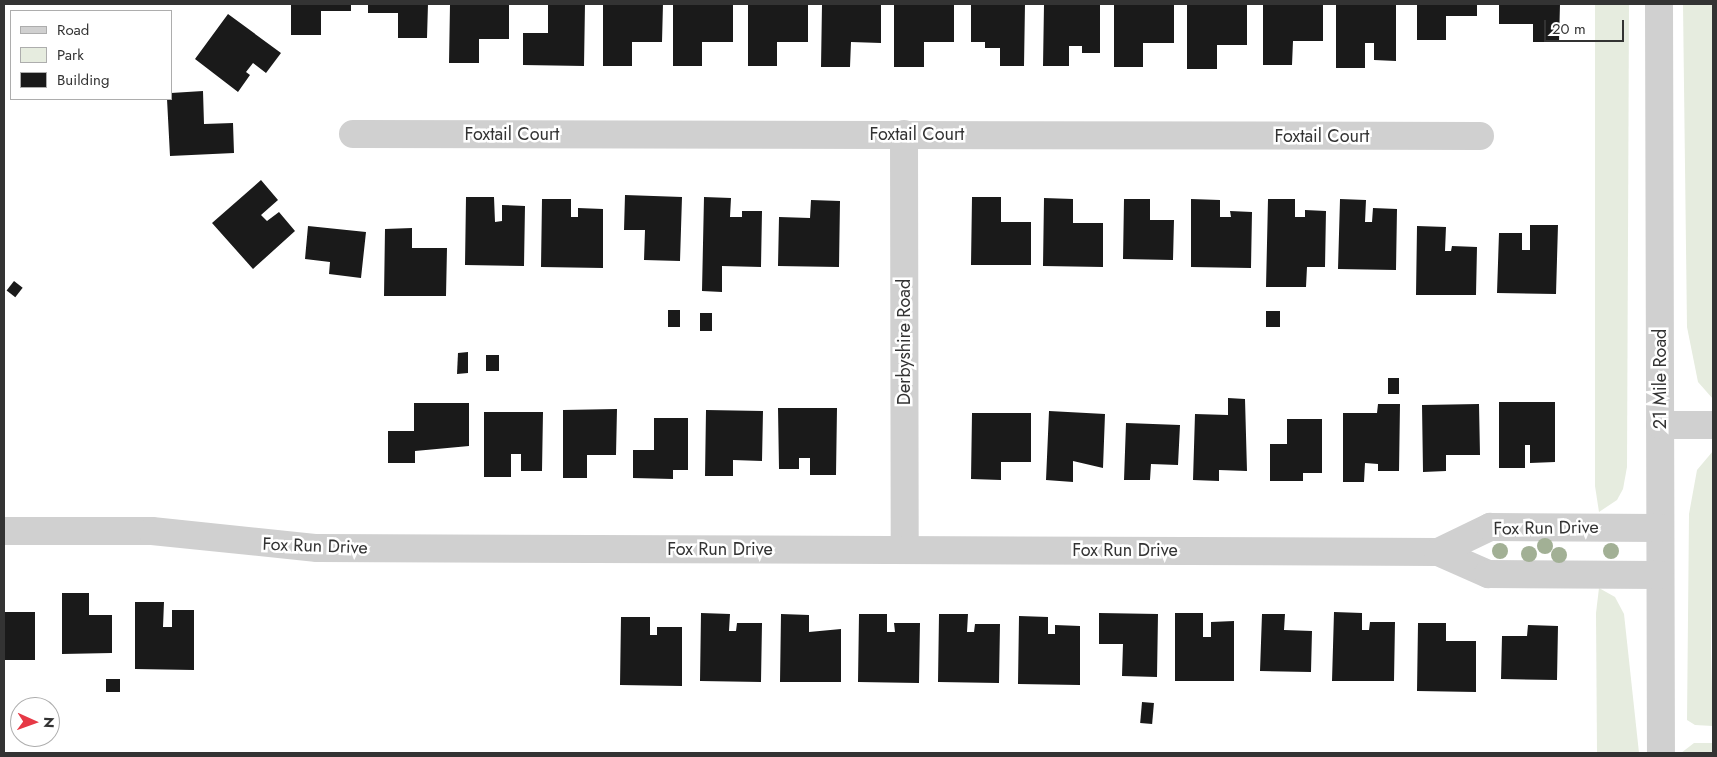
<!DOCTYPE html>
<style>
body{margin:0}
#map{position:relative;width:1717px;height:757px;overflow:hidden;background:#fff;font-family:Jost,sans-serif}
div>[style]{position:absolute}
.green>*{inset:0;background:#e6ecdf}
.building>*{inset:0;background:#1a1a1a;transform-origin:0 0}
.minor>*{height:28px;margin:-14px;padding:0 14px;transform-origin:14px;border-radius:14px;background:#d0d0d0}
.trees>*{width:16px;height:16px;margin:-8px;border-radius:50%;background:#a2b095}
span{translate:-50% -50%;white-space:nowrap;text-align:center;line-height:1.15;-webkit-text-stroke:5px #fff;paint-order:stroke}
.street-label{font-size:18px;color:#333}
.frame{position:absolute;inset:0;border:5px solid #333;pointer-events:none}
.legend{position:absolute;left:10px;top:10px;width:162px;height:90px;box-sizing:border-box;background:#fff;border:1px solid #adadad;margin:0;padding:6px 9px;list-style:none;font-size:15px;color:#333}
.legend li{display:flex;align-items:center;gap:10px;height:25px}
.legend b{width:25px;border:1px solid #adadad}
.north{position:absolute;left:10px;top:697px;width:50px;height:50px;box-sizing:border-box;background:#fff;border:1px solid #adadad;border-radius:50%;rotate:92deg;font-size:14px;font-weight:700;line-height:20px;text-align:center;color:#333}
.north::after{content:'';display:block;margin:auto;width:18px;height:22px;background:#e63946;clip-path:polygon(50% 0,100% 100%,50% 72%,0 100%)}
.scale{position:absolute;left:1544px;top:20px;width:80px;height:22px;box-sizing:border-box;border:2px solid #333;border-top:0;padding-left:6px;font-size:15px;line-height:18px;white-space:nowrap;color:#333;-webkit-text-stroke:4px #fff;paint-order:stroke}
</style>
<div id="map">
<div class="green">
<div style="clip-path:polygon(1595px 4px,1629px 4px,1627px 467px,1623px 489px,1617px 500px,1599px 512px,1595px 486px)"></div>
<div style="clip-path:polygon(1683px 4px,1713px 4px,1713px 399px,1698px 382px,1687px 327px)"></div>
<div style="clip-path:polygon(1713px 451px,1711px 651px,1713px 726px,1695px 725px,1687px 720px,1689px 514px,1697px 470px)"></div>
<div style="clip-path:polygon(1599px 588px,1615px 597px,1624px 614px,1639px 753px,1597px 753px,1596px 613px)"></div>
<div style="clip-path:polygon(1694px 743px,1713px 743px,1713px 753px,1681px 753px)"></div>
</div>
<div class="building">
<div style="clip-path:polygon(291px 4px,351px 4px,351px 11px,321px 11px,321px 35px,291px 35px)"></div>
<div style="clip-path:polygon(368px 4px,428px 4px,427px 38px,398px 38px,398px 13px,368px 13px)"></div>
<div style="clip-path:polygon(450px 4px,509px 4px,509px 39px,479px 39px,479px 63px,449px 63px)"></div>
<div style="clip-path:polygon(548px 4px,585px 4px,584px 66px,523px 65px,523px 33px,548px 33px)"></div>
<div style="clip-path:polygon(603px 4px,663px 4px,662px 42px,632px 42px,632px 66px,603px 66px)"></div>
<div style="clip-path:polygon(673px 4px,733px 4px,733px 42px,702px 42px,702px 66px,673px 66px)"></div>
<div style="clip-path:polygon(748px 4px,808px 4px,808px 42px,777px 42px,777px 66px,748px 66px)"></div>
<div style="clip-path:polygon(822px 4px,881px 4px,881px 43px,851px 42px,850px 67px,821px 67px)"></div>
<div style="clip-path:polygon(894px 4px,954px 4px,954px 42px,924px 42px,924px 67px,894px 67px)"></div>
<div style="clip-path:polygon(1025px 4px,1024px 66px,1000px 66px,1000px 48px,985px 48px,985px 42px,971px 42px,971px 5px)"></div>
<div style="clip-path:polygon(1044px 4px,1100px 4px,1100px 53px,1082px 53px,1082px 46px,1069px 46px,1069px 66px,1043px 66px)"></div>
<div style="clip-path:polygon(1114px 4px,1174px 4px,1174px 43px,1143px 43px,1143px 67px,1114px 67px)"></div>
<div style="clip-path:polygon(1187px 4px,1247px 4px,1247px 45px,1217px 45px,1217px 69px,1187px 69px)"></div>
<div style="clip-path:polygon(1263px 4px,1323px 4px,1323px 41px,1293px 41px,1292px 65px,1263px 65px)"></div>
<div style="clip-path:polygon(1336px 4px,1396px 4px,1396px 61px,1374px 60px,1374px 43px,1365px 43px,1365px 68px,1336px 68px)"></div>
<div style="clip-path:polygon(1417px 4px,1477px 4px,1477px 16px,1446px 16px,1446px 40px,1417px 40px)"></div>
<div style="clip-path:polygon(1499px 4px,1560px 4px,1559px 42px,1533px 42px,1533px 24px,1499px 24px)"></div>
<div style="clip-path:polygon(228px 14px,281px 53px,266px 73px,253px 63px,246px 72px,250px 75px,238px 92px,195px 59px)"></div>
<div style="clip-path:polygon(203px 91px,204px 124px,233px 123px,234px 153px,170px 156px,167px 99px,171px 99px,171px 93px)"></div>
<div style="clip-path:polygon(261px 180px,278px 200px,261px 215px,267px 221px,279px 212px,295px 231px,253px 269px,212px 223px)"></div>
<div style="clip-path:polygon(625px 195px,682px 197px,680px 261px,644px 260px,645px 230px,624px 230px)"></div>
<div style="clip-path:polygon(466px 197px,494px 197px,495px 222px,502px 221px,502px 205px,525px 206px,524px 266px,465px 265px)"></div>
<div style="clip-path:polygon(704px 197px,731px 198px,730px 217px,742px 217px,742px 211px,762px 211px,761px 267px,722px 266px,722px 292px,702px 291px)"></div>
<div style="clip-path:polygon(972px 197px,1001px 197px,1001px 222px,1031px 222px,1031px 265px,971px 265px)"></div>
<div style="clip-path:polygon(1044px 198px,1073px 199px,1073px 223px,1103px 223px,1103px 267px,1043px 266px)"></div>
<div style="clip-path:polygon(542px 199px,571px 199px,571px 217px,578px 217px,578px 208px,603px 209px,603px 268px,541px 267px)"></div>
<div style="clip-path:polygon(1124px 199px,1150px 199px,1150px 220px,1174px 220px,1173px 260px,1123px 259px)"></div>
<div style="clip-path:polygon(1191px 199px,1220px 200px,1220px 217px,1231px 217px,1230px 211px,1252px 212px,1251px 268px,1191px 267px)"></div>
<div style="clip-path:polygon(1268px 199px,1295px 199px,1295px 217px,1305px 217px,1305px 210px,1326px 211px,1325px 267px,1307px 267px,1306px 287px,1266px 287px)"></div>
<div style="clip-path:polygon(1340px 199px,1366px 200px,1365px 222px,1372px 222px,1373px 208px,1397px 209px,1396px 270px,1338px 269px)"></div>
<div style="clip-path:polygon(811px 200px,840px 201px,839px 267px,778px 266px,779px 217px,810px 218px)"></div>
<div style="clip-path:polygon(1530px 225px,1558px 225px,1556px 294px,1497px 293px,1499px 233px,1522px 233px,1522px 250px,1530px 250px)"></div>
<div style="clip-path:polygon(308px 226px,366px 232px,361px 278px,329px 274px,330px 262px,305px 259px)"></div>
<div style="clip-path:polygon(1417px 226px,1446px 227px,1445px 251px,1451px 251px,1452px 246px,1477px 247px,1476px 295px,1416px 295px)"></div>
<div style="clip-path:polygon(412px 228px,412px 248px,447px 248px,446px 296px,384px 296px,385px 229px)"></div>
<div style="left:14px;top:281px;width:11px;height:12px;rotate:38deg"></div>
<div style="left:668px;top:310px;width:12px;height:17px"></div>
<div style="left:1266px;top:311px;width:14px;height:16px"></div>
<div style="left:700px;top:313px;width:12px;height:18px"></div>
<div style="clip-path:polygon(468px 352px,468px 373px,457px 374px,458px 353px)"></div>
<div style="left:486px;top:355px;width:13px;height:16px"></div>
<div style="left:1388px;top:378px;width:11px;height:16px"></div>
<div style="clip-path:polygon(1228px 398px,1245px 399px,1247px 471px,1219px 470px,1219px 481px,1193px 480px,1195px 414px,1228px 415px)"></div>
<div style="clip-path:polygon(1499px 402px,1555px 402px,1555px 462px,1530px 463px,1530px 445px,1525px 445px,1525px 468px,1499px 468px)"></div>
<div style="clip-path:polygon(414px 403px,469px 403px,469px 446px,415px 451px,415px 463px,388px 463px,388px 431px,414px 431px)"></div>
<div style="clip-path:polygon(1378px 404px,1400px 404px,1399px 471px,1378px 471px,1378px 464px,1365px 463px,1364px 482px,1343px 482px,1343px 413px,1377px 413px)"></div>
<div style="clip-path:polygon(1479px 404px,1480px 455px,1446px 455px,1446px 471px,1423px 472px,1422px 405px)"></div>
<div style="clip-path:polygon(778px 408px,837px 408px,836px 475px,810px 475px,810px 458px,799px 458px,799px 469px,779px 469px)"></div>
<div style="clip-path:polygon(617px 409px,616px 455px,587px 455px,587px 478px,563px 478px,563px 410px)"></div>
<div style="clip-path:polygon(706px 410px,763px 411px,762px 461px,733px 460px,733px 476px,705px 476px)"></div>
<div style="clip-path:polygon(1049px 411px,1105px 414px,1103px 468px,1073px 461px,1073px 482px,1046px 480px)"></div>
<div style="clip-path:polygon(484px 412px,543px 412px,542px 471px,521px 471px,521px 454px,511px 454px,511px 477px,484px 477px)"></div>
<div style="clip-path:polygon(972px 413px,1031px 413px,1031px 462px,1001px 462px,1001px 480px,971px 479px)"></div>
<div style="clip-path:polygon(654px 418px,688px 418px,688px 470px,673px 470px,673px 479px,633px 478px,633px 450px,654px 450px)"></div>
<div style="clip-path:polygon(1287px 419px,1322px 419px,1322px 473px,1303px 473px,1303px 481px,1270px 481px,1270px 444px,1287px 444px)"></div>
<div style="clip-path:polygon(1126px 423px,1180px 425px,1178px 465px,1151px 464px,1150px 480px,1124px 480px)"></div>
<div style="clip-path:polygon(62px 593px,89px 593px,89px 615px,112px 615px,112px 653px,62px 654px)"></div>
<div style="clip-path:polygon(135px 602px,164px 602px,163px 627px,172px 627px,172px 610px,194px 610px,194px 670px,135px 669px)"></div>
<div style="left:35px;top:612px;width:48px;height:31px;rotate:90deg"></div>
<div style="clip-path:polygon(1334px 612px,1362px 613px,1362px 630px,1369px 630px,1370px 622px,1395px 622px,1394px 681px,1332px 681px)"></div>
<div style="clip-path:polygon(701px 613px,730px 614px,729px 631px,736px 631px,737px 623px,762px 623px,761px 682px,700px 681px)"></div>
<div style="clip-path:polygon(1099px 613px,1158px 614px,1157px 677px,1122px 676px,1123px 644px,1099px 644px)"></div>
<div style="clip-path:polygon(1175px 613px,1203px 613px,1203px 637px,1211px 637px,1211px 622px,1234px 621px,1234px 681px,1175px 681px)"></div>
<div style="clip-path:polygon(781px 614px,809px 615px,809px 632px,841px 629px,841px 682px,780px 682px)"></div>
<div style="clip-path:polygon(859px 614px,887px 614px,887px 632px,895px 632px,894px 623px,920px 623px,919px 683px,858px 682px)"></div>
<div style="clip-path:polygon(939px 614px,968px 614px,967px 632px,974px 632px,975px 624px,1000px 624px,999px 683px,938px 682px)"></div>
<div style="clip-path:polygon(1262px 614px,1285px 614px,1284px 630px,1312px 631px,1311px 672px,1260px 671px)"></div>
<div style="clip-path:polygon(1019px 616px,1048px 617px,1048px 634px,1055px 634px,1055px 625px,1080px 626px,1080px 685px,1018px 684px)"></div>
<div style="clip-path:polygon(621px 617px,650px 617px,650px 635px,657px 635px,657px 627px,682px 627px,682px 686px,620px 685px)"></div>
<div style="clip-path:polygon(1418px 623px,1446px 623px,1446px 641px,1476px 641px,1476px 692px,1417px 691px)"></div>
<div style="clip-path:polygon(1528px 625px,1558px 626px,1557px 680px,1501px 679px,1502px 636px,1527px 636px)"></div>
<div style="left:106px;top:679px;width:14px;height:13px"></div>
<div style="left:1142px;top:702px;width:12px;height:21px;rotate:5deg"></div>
</div>
<div class="minor">
<div style="left:1659px;top:4px;width:749px;rotate:89.85deg"></div>
<div style="left:353px;top:134px;width:1127px;rotate:0.1deg"></div>
<div style="left:904px;top:134px;width:415px;rotate:89.9deg"></div>
<div style="left:1660px;top:425px;width:53px"></div>
<div style="left:4px;top:531px;width:148px"></div>
<div style="left:152px;top:531px;width:166px;rotate:5.9deg"></div>
<div style="left:317px;top:548px;width:1121px;rotate:0.2deg"></div>
<div style="left:1438px;top:552px;width:55px;rotate:23.7deg"></div>
<div style="left:1488px;top:574px;width:172px;rotate:0.3deg"></div>
<div style="left:1438px;top:552px;width:58px;rotate:-25.7deg"></div>
<div style="left:1490px;top:527px;width:170px;rotate:0.3deg"></div>
</div>
<div class="trees">
<div style="left:1545px;top:546px"></div>
<div style="left:1500px;top:551px"></div>
<div style="left:1611px;top:551px"></div>
<div style="left:1529px;top:554px"></div>
<div style="left:1559px;top:555px"></div>
</div>
<div class="street-label">
<span style="left:512px;top:134px">Foxtail Court</span>
<span style="left:917px;top:134px">Foxtail Court</span>
<span style="left:1322px;top:136px">Foxtail Court</span>
<span style="left:904px;top:342px;rotate:-90deg">Derbyshire Road</span>
<span style="left:1660px;top:379px;rotate:-90deg">21 Mile Road</span>
<span style="left:1546px;top:528px;rotate:-1deg">Fox Run Drive</span>
<span style="left:315px;top:546px;rotate:2deg">Fox Run Drive</span>
<span style="left:720px;top:549px">Fox Run Drive</span>
<span style="left:1125px;top:550px">Fox Run Drive</span>
</div>
<div class="frame"></div>
<ul class="legend">
<li><b style="height:6px;background:#d0d0d0"></b>Road</li>
<li><b style="height:14px;background:#e6ecdf"></b>Park</li>
<li><b style="height:14px;background:#1a1a1a"></b>Building</li>
</ul>
<div class="north">N</div>
<div class="scale">20 m</div>
</div>
